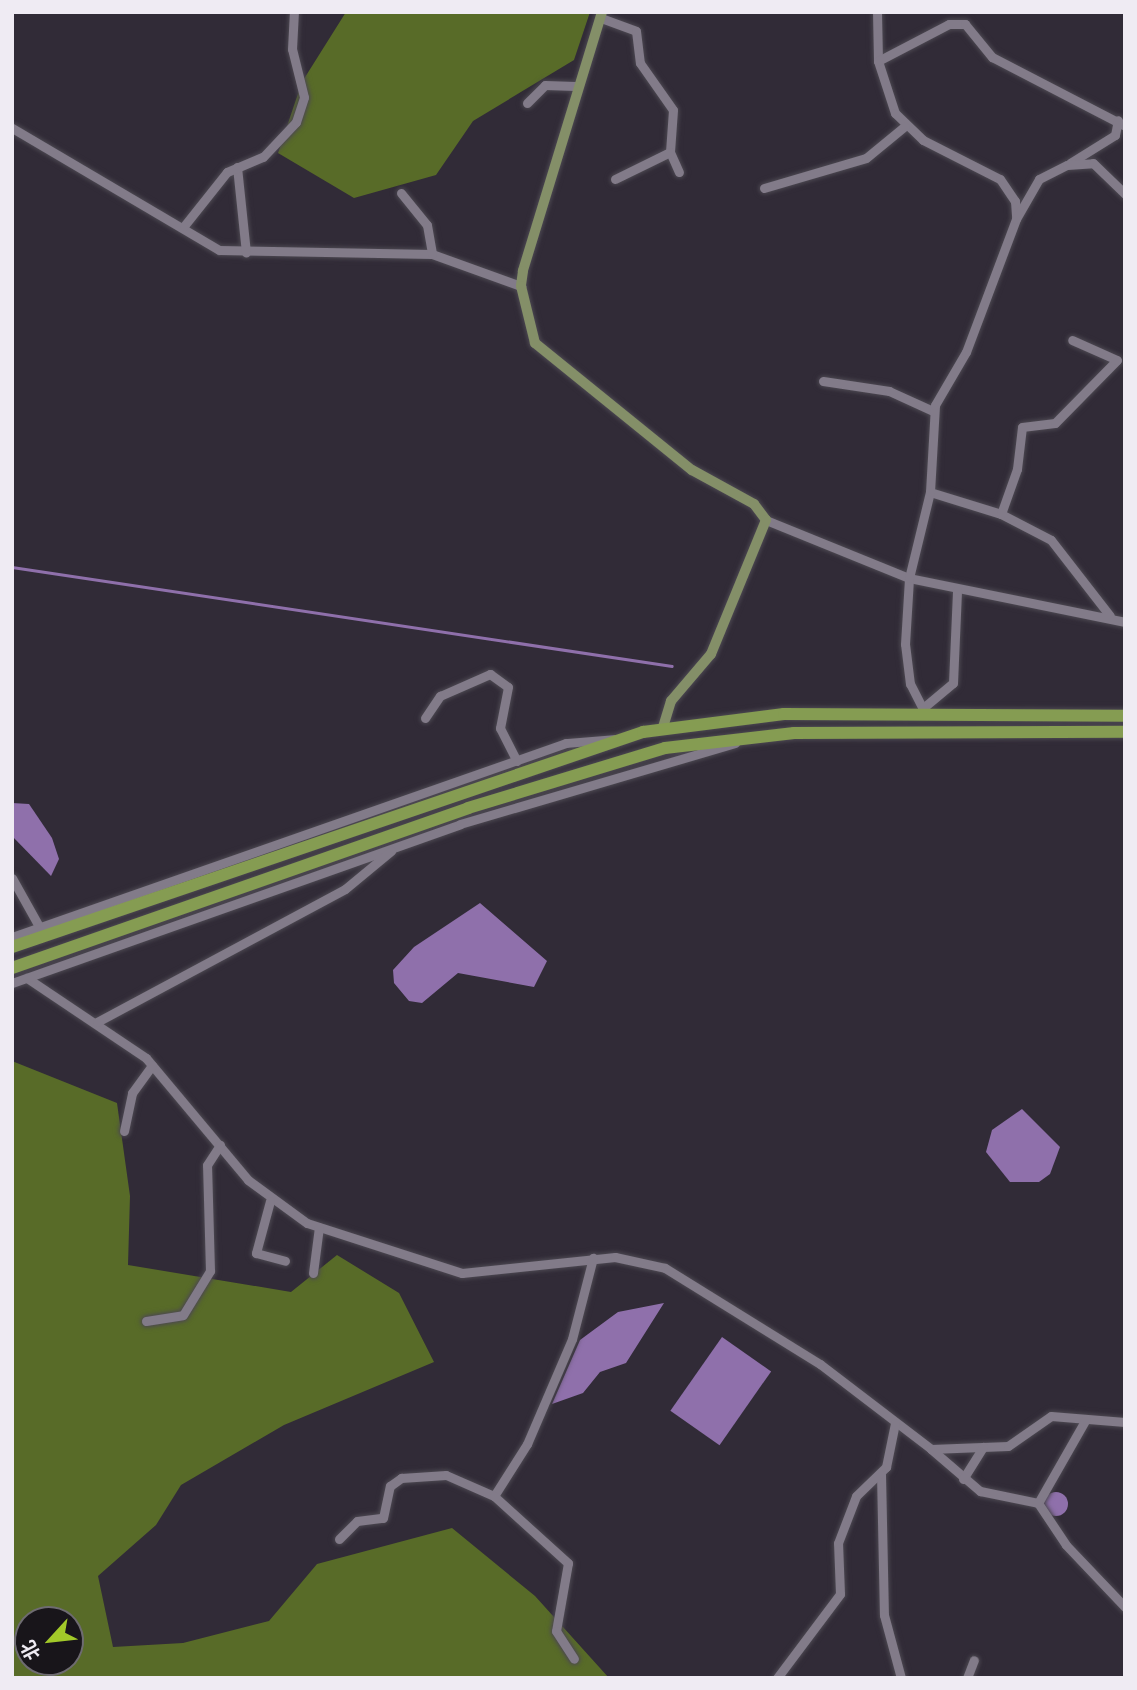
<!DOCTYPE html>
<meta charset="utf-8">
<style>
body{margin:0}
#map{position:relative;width:1137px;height:1690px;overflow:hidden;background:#312b37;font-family:Overpass,"Noto Sans SC",sans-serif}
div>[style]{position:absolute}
.forest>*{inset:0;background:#586b28}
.water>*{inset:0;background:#8f70ab;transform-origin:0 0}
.round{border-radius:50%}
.stream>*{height:2.5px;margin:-1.25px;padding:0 1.25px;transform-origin:1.25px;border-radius:1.25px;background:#8f70ab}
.roads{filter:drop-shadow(0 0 2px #4c4851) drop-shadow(0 0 2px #4c4851)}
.minor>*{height:9px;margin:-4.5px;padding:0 4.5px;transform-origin:4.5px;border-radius:4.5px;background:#827b89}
.major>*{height:10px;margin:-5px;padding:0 5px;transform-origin:5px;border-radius:5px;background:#848f68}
.highway>*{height:12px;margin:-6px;padding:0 6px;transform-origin:6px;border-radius:6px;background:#859c52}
span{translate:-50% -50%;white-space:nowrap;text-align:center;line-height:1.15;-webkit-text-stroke:7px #18151a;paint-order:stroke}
.frame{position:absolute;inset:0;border:14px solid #efebf3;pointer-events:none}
.north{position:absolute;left:14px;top:1606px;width:70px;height:70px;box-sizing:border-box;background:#18151a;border:2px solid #6e6b71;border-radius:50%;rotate:243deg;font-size:19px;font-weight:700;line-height:28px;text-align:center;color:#efebf3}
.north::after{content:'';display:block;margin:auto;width:24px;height:32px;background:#a2c929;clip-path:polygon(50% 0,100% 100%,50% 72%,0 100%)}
</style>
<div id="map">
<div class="forest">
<div style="clip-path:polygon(346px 12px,590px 12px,574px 60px,473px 121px,436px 175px,354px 198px,278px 153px,302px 82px)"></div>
<div style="clip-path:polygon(evenodd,12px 1061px,117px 1103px,130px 1196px,128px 1265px,291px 1292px,337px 1255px,399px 1293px,434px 1362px,284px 1425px,181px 1485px,156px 1525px,98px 1576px,113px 1647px,183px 1643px,269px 1621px,317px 1564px,452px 1528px,535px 1596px,609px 1678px,12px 1678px,12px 1061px,28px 1620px,70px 1620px,70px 1662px,28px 1662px,28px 1620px)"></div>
</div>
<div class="water">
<div style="clip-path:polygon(12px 803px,29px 804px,52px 838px,59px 859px,51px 876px,12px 836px)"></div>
<div style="clip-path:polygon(480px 903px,547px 961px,534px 987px,458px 973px,422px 1003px,409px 1001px,394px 983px,393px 970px,414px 947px)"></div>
<div style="clip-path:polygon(1022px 1109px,1060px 1147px,1050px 1174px,1039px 1182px,1010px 1182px,986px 1152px,992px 1130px)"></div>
<div style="clip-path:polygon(664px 1303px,626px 1363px,600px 1372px,583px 1393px,552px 1404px,580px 1340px,618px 1312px)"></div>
<div style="left:722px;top:1337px;width:60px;height:90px;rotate:35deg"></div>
<div class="round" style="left:1044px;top:1492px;width:24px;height:24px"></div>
</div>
<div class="stream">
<div style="left:12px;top:567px;width:667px;rotate:8.53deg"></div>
</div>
<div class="roads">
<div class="minor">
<div style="left:877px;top:12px;width:49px;rotate:88.8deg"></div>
<div style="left:878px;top:61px;width:55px;rotate:71.9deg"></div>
<div style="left:895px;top:113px;width:39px;rotate:44deg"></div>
<div style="left:923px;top:140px;width:86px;rotate:26.9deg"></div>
<div style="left:1000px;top:179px;width:27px;rotate:56deg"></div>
<div style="left:1015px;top:201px;width:16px;rotate:86deg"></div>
<div style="left:601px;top:18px;width:37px;rotate:20deg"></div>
<div style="left:636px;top:31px;width:32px;rotate:83deg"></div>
<div style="left:640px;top:63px;width:57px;rotate:54.9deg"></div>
<div style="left:673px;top:110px;width:42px;rotate:94.1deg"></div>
<div style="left:670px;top:152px;width:22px;rotate:66deg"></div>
<div style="left:878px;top:61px;width:80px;rotate:-27.5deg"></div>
<div style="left:949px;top:24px;width:16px"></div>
<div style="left:965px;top:24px;width:43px;rotate:50.7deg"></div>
<div style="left:992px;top:57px;width:150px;rotate:27.4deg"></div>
<div style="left:527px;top:103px;width:25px;rotate:-45deg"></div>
<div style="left:545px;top:85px;width:30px;rotate:2deg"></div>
<div style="left:12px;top:128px;width:240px;rotate:30.5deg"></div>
<div style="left:219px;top:250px;width:213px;rotate:1.1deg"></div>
<div style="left:432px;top:254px;width:95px;rotate:19.8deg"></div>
<div style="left:1070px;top:163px;width:53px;rotate:-31.9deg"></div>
<div style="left:1115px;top:135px;width:15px;rotate:-79deg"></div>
<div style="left:237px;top:167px;width:86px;rotate:84deg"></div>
<div style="left:615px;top:179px;width:61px;rotate:-26.1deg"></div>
<div style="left:764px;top:188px;width:106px;rotate:-16.4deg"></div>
<div style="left:866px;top:158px;width:50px;rotate:-39.4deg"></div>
<div style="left:401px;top:193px;width:41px;rotate:50.9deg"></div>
<div style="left:427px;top:225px;width:29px;rotate:80deg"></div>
<div style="left:184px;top:226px;width:69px;rotate:-51.5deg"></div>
<div style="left:227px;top:172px;width:39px;rotate:-23deg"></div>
<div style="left:263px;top:157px;width:48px;rotate:-46.7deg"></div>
<div style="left:296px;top:122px;width:26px;rotate:-72deg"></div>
<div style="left:304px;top:97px;width:49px;rotate:-104deg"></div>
<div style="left:292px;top:49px;width:37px;rotate:-87deg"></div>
<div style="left:823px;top:381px;width:67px;rotate:8.6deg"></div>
<div style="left:889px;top:391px;width:48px;rotate:24.4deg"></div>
<div style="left:930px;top:492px;width:74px;rotate:17.2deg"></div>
<div style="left:1001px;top:514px;width:56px;rotate:27.5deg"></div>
<div style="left:1051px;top:540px;width:96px;rotate:52.2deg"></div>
<div style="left:1001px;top:514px;width:48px;rotate:-70.4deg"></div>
<div style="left:1017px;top:469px;width:42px;rotate:-83.2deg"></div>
<div style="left:1022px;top:427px;width:33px;rotate:-7deg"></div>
<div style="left:1055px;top:423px;width:88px;rotate:-45.5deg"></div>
<div style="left:1117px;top:360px;width:49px;rotate:-156deg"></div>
<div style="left:766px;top:520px;width:154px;rotate:22.1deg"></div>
<div style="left:909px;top:578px;width:220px;rotate:11.5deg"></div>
<div style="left:923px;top:708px;width:39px;rotate:-40deg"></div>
<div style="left:953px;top:683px;width:93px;rotate:-87.5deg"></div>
<div style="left:926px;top:715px;width:35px;rotate:-117deg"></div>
<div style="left:910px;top:684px;width:40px;rotate:-97.1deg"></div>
<div style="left:905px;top:644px;width:66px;rotate:-86.5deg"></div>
<div style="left:909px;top:578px;width:89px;rotate:-76.3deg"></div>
<div style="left:930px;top:492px;width:87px;rotate:-86.7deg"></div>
<div style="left:935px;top:405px;width:61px;rotate:-59.7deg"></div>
<div style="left:966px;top:352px;width:142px;rotate:-69.4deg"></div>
<div style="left:1016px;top:219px;width:46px;rotate:-60.1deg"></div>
<div style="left:1039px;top:179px;width:31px;rotate:-27deg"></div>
<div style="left:1067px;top:165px;width:26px;rotate:-4deg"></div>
<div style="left:1093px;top:163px;width:45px;rotate:44.1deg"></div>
<div style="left:425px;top:718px;width:27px;rotate:-56deg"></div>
<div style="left:440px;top:696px;width:55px;rotate:-23.7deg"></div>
<div style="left:490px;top:674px;width:22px;rotate:36deg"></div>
<div style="left:508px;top:687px;width:42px;rotate:101deg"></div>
<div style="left:500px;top:728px;width:37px;rotate:63deg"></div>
<div style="left:12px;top:878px;width:57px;rotate:60.8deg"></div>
<div style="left:12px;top:937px;width:587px;rotate:-19.3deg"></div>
<div style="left:566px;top:743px;width:49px;rotate:-4.7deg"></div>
<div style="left:27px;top:978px;width:143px;rotate:33.9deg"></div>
<div style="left:146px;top:1058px;width:159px;rotate:50.1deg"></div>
<div style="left:248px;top:1180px;width:73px;rotate:36.1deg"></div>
<div style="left:307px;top:1223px;width:163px;rotate:17.9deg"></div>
<div style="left:462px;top:1273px;width:154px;rotate:-6deg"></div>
<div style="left:615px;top:1257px;width:51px;rotate:12.4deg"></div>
<div style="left:665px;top:1268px;width:182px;rotate:31.8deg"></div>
<div style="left:820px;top:1364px;width:140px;rotate:37.4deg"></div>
<div style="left:931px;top:1449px;width:77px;rotate:-2.2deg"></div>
<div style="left:1008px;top:1446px;width:52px;rotate:-34.9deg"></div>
<div style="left:1051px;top:1416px;width:74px;rotate:4.6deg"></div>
<div style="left:12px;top:983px;width:475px;rotate:-19.5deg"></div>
<div style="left:460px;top:824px;width:287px;rotate:-16.4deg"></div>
<div style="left:97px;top:1022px;width:281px;rotate:-28.2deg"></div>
<div style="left:345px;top:889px;width:60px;rotate:-39.6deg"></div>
<div style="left:124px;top:1131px;width:39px;rotate:-78deg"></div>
<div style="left:132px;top:1093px;width:34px;rotate:-54deg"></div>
<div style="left:270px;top:1201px;width:54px;rotate:105.1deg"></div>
<div style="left:256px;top:1253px;width:30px;rotate:15deg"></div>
<div style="left:313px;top:1273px;width:46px;rotate:-82.6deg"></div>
<div style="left:146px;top:1321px;width:37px;rotate:-9deg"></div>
<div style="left:183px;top:1315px;width:52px;rotate:-58.5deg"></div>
<div style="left:210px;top:1271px;width:106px;rotate:-91.6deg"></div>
<div style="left:207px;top:1165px;width:24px;rotate:-57deg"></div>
<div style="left:1086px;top:1419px;width:97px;rotate:119.7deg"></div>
<div style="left:1038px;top:1503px;width:50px;rotate:56.3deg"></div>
<div style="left:1066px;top:1545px;width:86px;rotate:46.4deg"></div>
<div style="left:931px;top:1449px;width:65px;rotate:40.6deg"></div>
<div style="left:980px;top:1491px;width:59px;rotate:11.7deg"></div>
<div style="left:881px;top:1474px;width:141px;rotate:88.8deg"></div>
<div style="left:884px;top:1615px;width:65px;rotate:74.9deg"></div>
<div style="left:963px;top:1479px;width:38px;rotate:-58deg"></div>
<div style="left:494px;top:1496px;width:62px;rotate:-57.6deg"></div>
<div style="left:527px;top:1444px;width:114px;rotate:-66.8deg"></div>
<div style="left:572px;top:1339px;width:84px;rotate:-75.5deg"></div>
<div style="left:339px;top:1539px;width:25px;rotate:-45deg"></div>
<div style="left:357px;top:1521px;width:26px;rotate:-7deg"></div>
<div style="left:383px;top:1518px;width:33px;rotate:-78deg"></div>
<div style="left:390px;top:1486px;width:14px;rotate:-36deg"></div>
<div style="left:401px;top:1478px;width:45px;rotate:-3.8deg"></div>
<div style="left:446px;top:1475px;width:52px;rotate:23.6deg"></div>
<div style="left:494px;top:1496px;width:100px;rotate:42.2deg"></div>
<div style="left:568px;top:1563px;width:69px;rotate:100deg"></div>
<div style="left:556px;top:1631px;width:33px;rotate:57deg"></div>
<div style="left:777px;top:1678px;width:105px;rotate:-53.1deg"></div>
<div style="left:840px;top:1594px;width:51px;rotate:-92.2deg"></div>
<div style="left:838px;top:1543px;width:50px;rotate:-69deg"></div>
<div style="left:856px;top:1496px;width:42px;rotate:-44deg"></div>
<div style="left:886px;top:1467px;width:45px;rotate:-78.4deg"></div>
<div style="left:967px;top:1678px;width:19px;rotate:-69deg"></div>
</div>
<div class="major">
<div style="left:602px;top:12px;width:271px;rotate:107deg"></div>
<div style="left:523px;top:271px;width:15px;rotate:98deg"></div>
<div style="left:521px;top:286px;width:59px;rotate:76.2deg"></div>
<div style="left:535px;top:343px;width:202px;rotate:39deg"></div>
<div style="left:692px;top:470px;width:71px;rotate:28.7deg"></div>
<div style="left:754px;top:504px;width:20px;rotate:53deg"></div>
<div style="left:766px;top:520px;width:145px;rotate:112.3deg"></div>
<div style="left:711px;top:654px;width:62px;rotate:130.4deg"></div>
<div style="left:671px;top:701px;width:28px;rotate:107deg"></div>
</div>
<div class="highway">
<div style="left:12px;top:947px;width:667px;rotate:-18.82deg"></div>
<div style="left:643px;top:732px;width:142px;rotate:-7.3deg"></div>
<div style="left:784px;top:714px;width:341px;rotate:0.3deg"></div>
<div style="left:12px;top:968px;width:483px;rotate:-19.3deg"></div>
<div style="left:468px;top:808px;width:206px;rotate:-16.9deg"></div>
<div style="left:665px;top:748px;width:130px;rotate:-6.6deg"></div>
<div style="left:794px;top:733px;width:331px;rotate:-0.2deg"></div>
</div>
</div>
<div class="frame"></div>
<div class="north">北</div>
</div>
